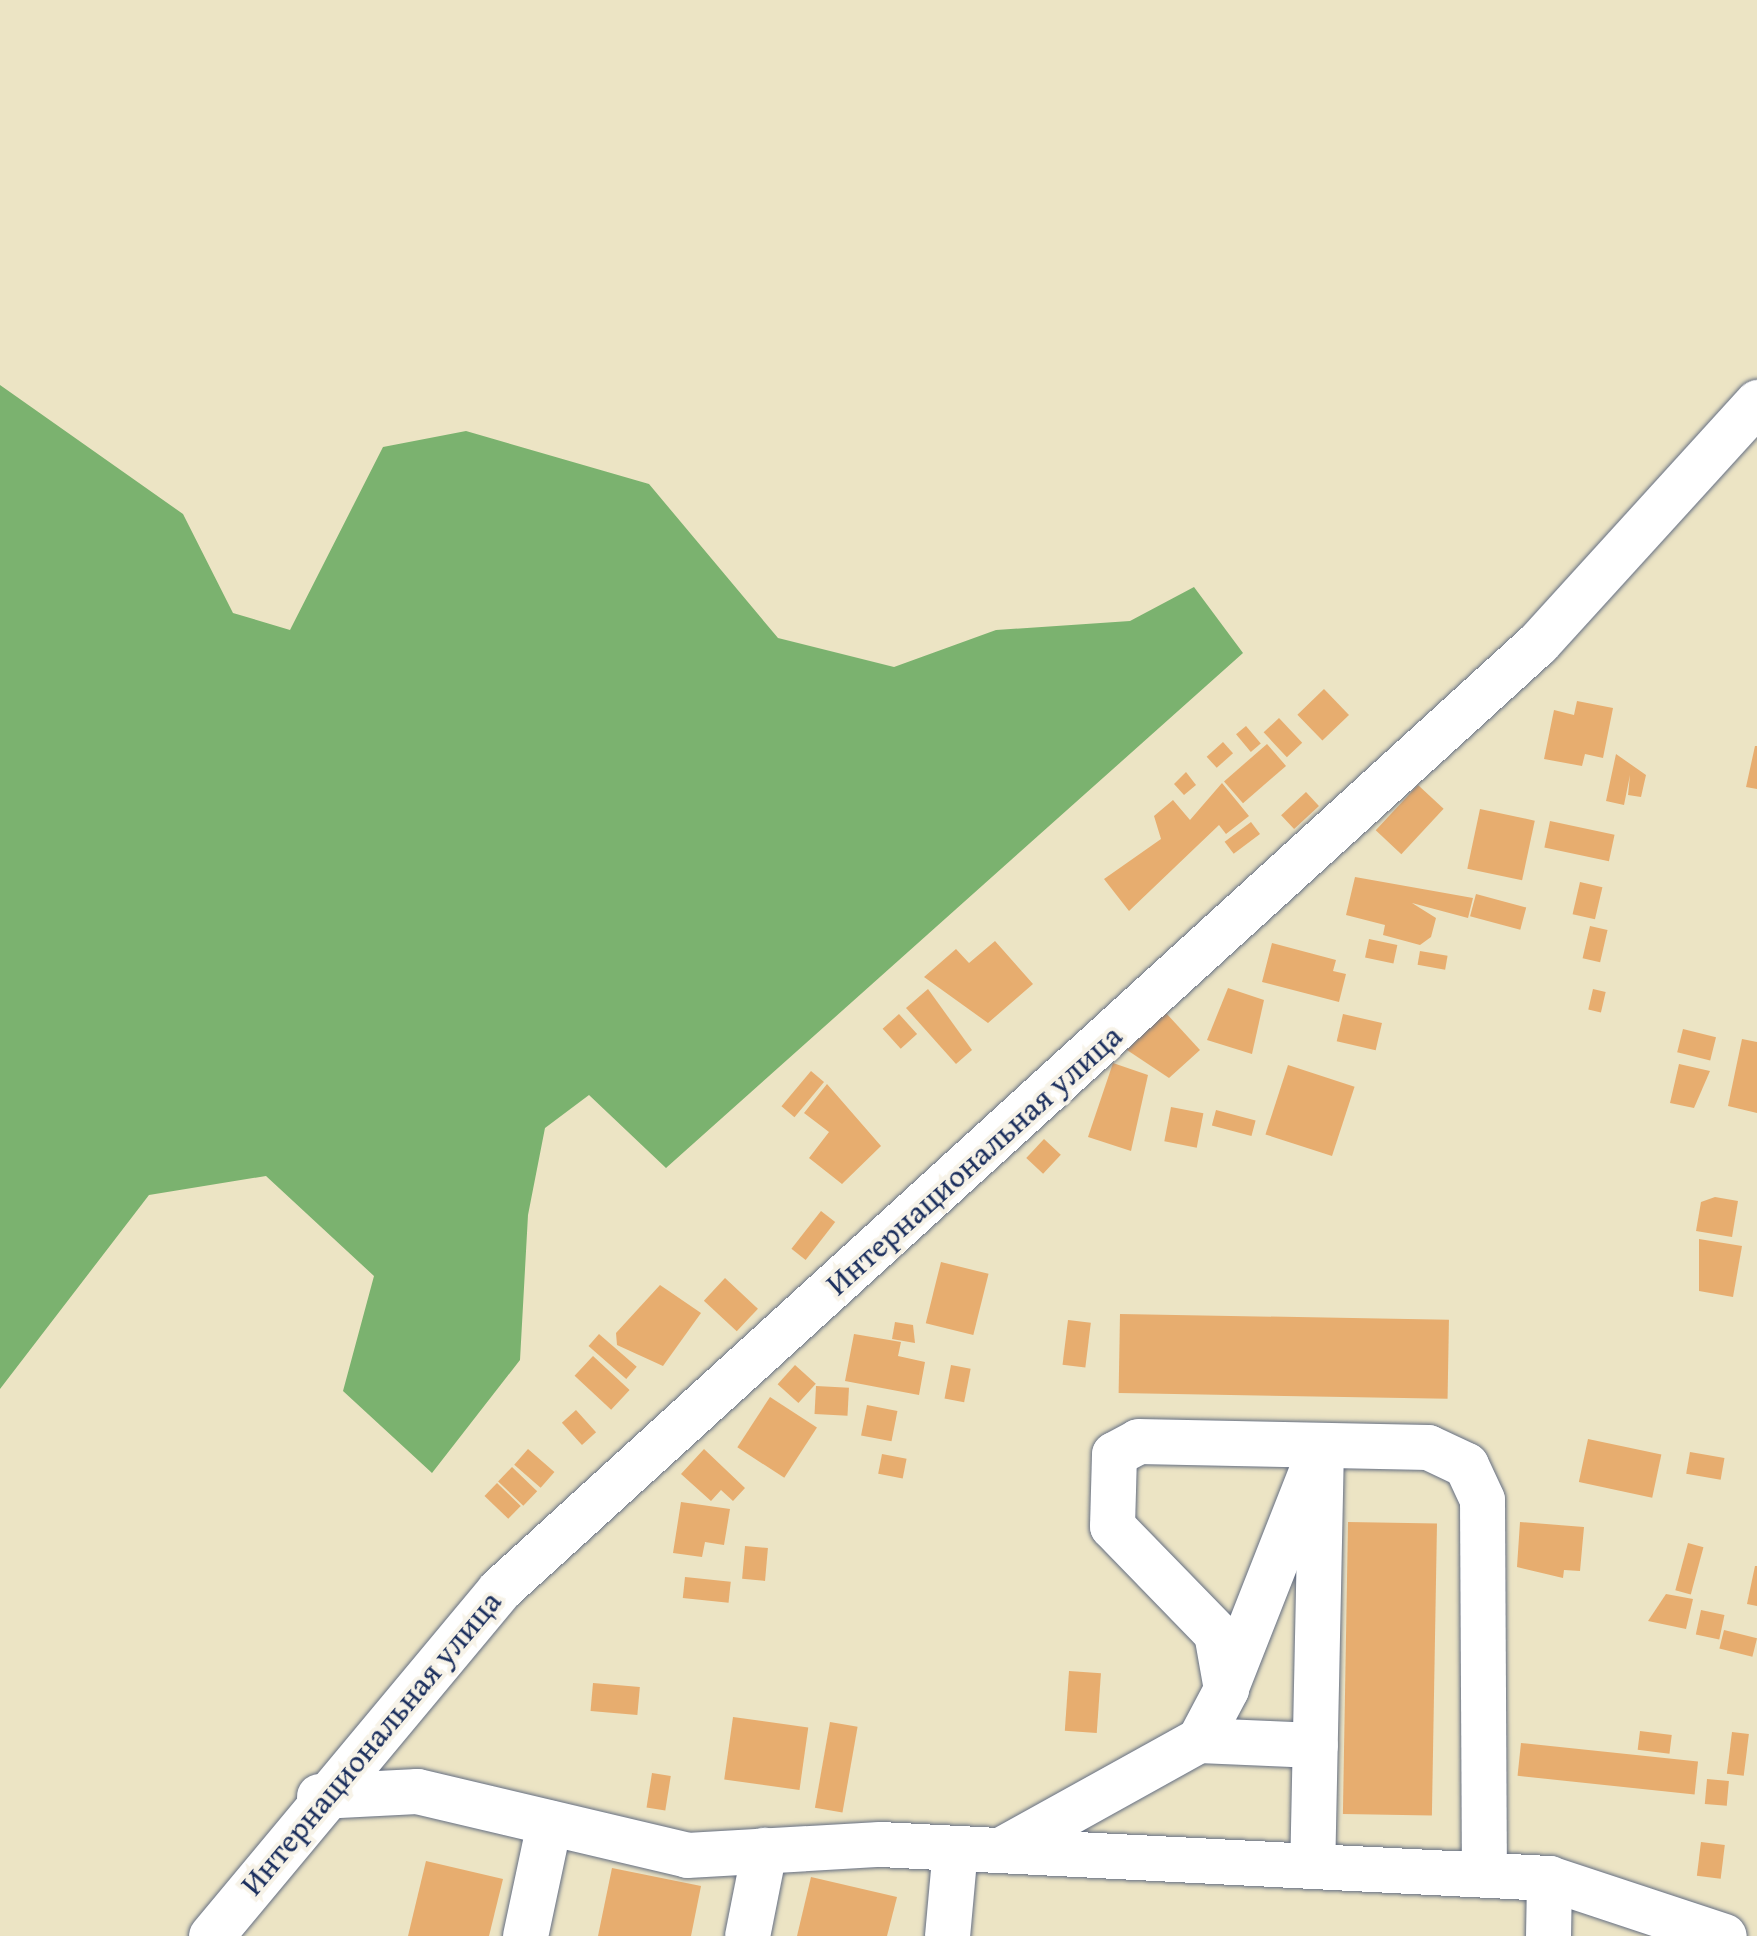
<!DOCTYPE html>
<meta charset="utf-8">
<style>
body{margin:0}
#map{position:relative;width:1757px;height:1936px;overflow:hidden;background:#ece4c4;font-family:"Gentium Book Plus",serif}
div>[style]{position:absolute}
.forest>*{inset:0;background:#7bb26f}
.building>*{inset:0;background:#e7ad6f;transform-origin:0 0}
.roads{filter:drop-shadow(0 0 2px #646e82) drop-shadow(0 0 2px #646e82)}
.minor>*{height:45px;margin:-22.5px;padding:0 22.5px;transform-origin:22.5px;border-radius:22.5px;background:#fff}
span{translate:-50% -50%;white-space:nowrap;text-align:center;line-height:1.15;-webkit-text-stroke:8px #f7f3e8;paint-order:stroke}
.street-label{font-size:32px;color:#1b2f5e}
</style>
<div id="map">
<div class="forest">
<div style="clip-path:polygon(0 385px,183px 514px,233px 613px,290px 630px,383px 447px,466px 431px,649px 484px,778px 638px,894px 667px,996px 630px,1130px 621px,1194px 587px,1243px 653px,666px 1168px,589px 1095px,545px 1128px,528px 1215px,520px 1360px,432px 1473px,343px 1391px,374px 1276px,266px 1176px,149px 1195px,0 1389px)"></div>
</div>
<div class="building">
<div style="left:1324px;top:689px;width:36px;height:37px;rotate:46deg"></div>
<div style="clip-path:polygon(1577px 701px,1613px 708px,1603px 758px,1585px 754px,1582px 766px,1544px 759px,1554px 710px,1574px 715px)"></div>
<div style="left:1279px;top:718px;width:34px;height:21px;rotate:47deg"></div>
<div style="left:1246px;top:726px;width:23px;height:13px;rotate:50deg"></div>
<div style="left:1223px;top:742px;width:15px;height:22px;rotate:48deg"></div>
<div style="left:1267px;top:744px;width:29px;height:57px;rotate:49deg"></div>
<div style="clip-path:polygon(1755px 746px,1757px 746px,1757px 789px,1746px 787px)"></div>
<div style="clip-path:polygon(1616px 754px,1646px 775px,1641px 797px,1628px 795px,1630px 775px,1624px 805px,1606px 801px)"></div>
<div style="clip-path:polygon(1186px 772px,1196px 785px,1184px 795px,1174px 784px)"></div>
<div style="clip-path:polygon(1222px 783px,1249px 816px,1226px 834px,1219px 825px,1129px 911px,1104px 879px,1161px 839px,1154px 816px,1173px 800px,1190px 820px)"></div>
<div style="left:1418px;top:785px;width:35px;height:62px;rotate:43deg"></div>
<div style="left:1306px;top:792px;width:19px;height:34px;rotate:47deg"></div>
<div style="left:1480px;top:809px;width:56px;height:61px;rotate:12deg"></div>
<div style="left:1550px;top:821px;width:66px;height:27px;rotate:12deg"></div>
<div style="left:1251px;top:822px;width:15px;height:33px;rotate:53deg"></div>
<div style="clip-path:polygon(1355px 877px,1473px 898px,1468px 918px,1412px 903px,1436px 918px,1431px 937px,1420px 945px,1383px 935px,1385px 925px,1346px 915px)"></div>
<div style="left:1580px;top:882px;width:23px;height:33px;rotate:13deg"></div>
<div style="left:1476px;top:894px;width:52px;height:23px;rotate:15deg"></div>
<div style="left:1590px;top:926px;width:18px;height:33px;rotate:13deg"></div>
<div style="left:1369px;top:939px;width:29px;height:19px;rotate:12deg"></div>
<div style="clip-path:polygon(995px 941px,1033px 984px,988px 1023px,924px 977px,956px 949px,969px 963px)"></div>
<div style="clip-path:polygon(1272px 943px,1336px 960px,1333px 971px,1346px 974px,1339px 1002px,1262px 982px)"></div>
<div style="left:1420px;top:951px;width:28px;height:14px;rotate:10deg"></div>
<div style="clip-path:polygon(1228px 988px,1264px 1000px,1252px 1054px,1207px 1040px)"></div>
<div style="clip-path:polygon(928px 989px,972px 1050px,956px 1064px,906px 1008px)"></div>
<div style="left:1593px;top:989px;width:13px;height:21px;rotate:13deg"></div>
<div style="clip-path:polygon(1166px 1013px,1200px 1050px,1169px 1078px,1127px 1050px)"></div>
<div style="left:899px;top:1014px;width:27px;height:22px;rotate:48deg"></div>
<div style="left:1343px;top:1014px;width:40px;height:28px;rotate:13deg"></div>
<div style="left:1683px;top:1029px;width:34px;height:24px;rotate:14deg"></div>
<div style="clip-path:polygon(1742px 1039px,1757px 1042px,1757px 1113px,1728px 1106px)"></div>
<div style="clip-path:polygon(1113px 1063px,1148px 1075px,1131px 1151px,1088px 1137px)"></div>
<div style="clip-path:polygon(1679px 1064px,1710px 1071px,1694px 1108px,1670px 1103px)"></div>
<div style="left:1288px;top:1065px;width:70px;height:73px;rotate:18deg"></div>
<div style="left:811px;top:1071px;width:17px;height:46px;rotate:40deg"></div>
<div style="clip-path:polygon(827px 1084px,881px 1146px,842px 1184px,809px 1158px,829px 1132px,804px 1113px)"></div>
<div style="left:1171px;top:1107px;width:33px;height:35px;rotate:11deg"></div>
<div style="left:1216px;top:1110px;width:41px;height:16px;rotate:15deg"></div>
<div style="left:1044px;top:1139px;width:23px;height:26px;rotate:43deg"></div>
<div style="clip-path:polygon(1715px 1197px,1738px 1201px,1732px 1237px,1696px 1231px,1701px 1202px)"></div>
<div style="left:821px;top:1211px;width:18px;height:48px;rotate:38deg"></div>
<div style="clip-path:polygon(1699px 1239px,1742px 1246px,1733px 1297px,1699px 1291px)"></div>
<div style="left:941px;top:1262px;width:49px;height:63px;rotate:14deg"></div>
<div style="left:725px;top:1278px;width:45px;height:31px;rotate:43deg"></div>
<div style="clip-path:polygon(660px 1285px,701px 1313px,663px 1366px,617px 1345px,616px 1333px)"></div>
<div style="left:1120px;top:1314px;width:329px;height:79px;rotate:1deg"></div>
<div style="left:1068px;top:1320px;width:23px;height:45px;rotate:7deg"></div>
<div style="clip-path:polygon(895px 1322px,913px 1325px,915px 1343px,892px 1339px)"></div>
<div style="left:599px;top:1334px;width:50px;height:16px;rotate:41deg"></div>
<div style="clip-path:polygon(854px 1334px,901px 1342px,898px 1356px,925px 1362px,919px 1395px,845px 1381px)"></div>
<div style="left:593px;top:1356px;width:50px;height:27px;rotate:43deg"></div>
<div style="left:795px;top:1365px;width:28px;height:26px;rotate:42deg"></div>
<div style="left:951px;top:1365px;width:20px;height:34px;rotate:11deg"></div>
<div style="left:816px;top:1386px;width:33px;height:28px;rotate:3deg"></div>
<div style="left:770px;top:1397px;width:56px;height:60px;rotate:33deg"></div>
<div style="left:867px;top:1405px;width:31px;height:31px;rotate:11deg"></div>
<div style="left:576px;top:1410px;width:30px;height:19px;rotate:48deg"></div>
<div style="left:1588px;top:1439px;width:75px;height:44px;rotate:12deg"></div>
<div style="left:528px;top:1449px;width:35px;height:21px;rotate:41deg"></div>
<div style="clip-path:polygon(704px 1449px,745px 1488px,733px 1501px,721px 1490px,711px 1501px,681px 1474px)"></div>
<div style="left:1690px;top:1452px;width:35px;height:22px;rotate:10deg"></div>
<div style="left:882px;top:1454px;width:25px;height:20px;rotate:11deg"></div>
<div style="left:512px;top:1467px;width:35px;height:20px;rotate:44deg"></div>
<div style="left:497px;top:1483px;width:33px;height:18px;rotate:44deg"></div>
<div style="clip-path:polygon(681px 1502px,730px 1509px,724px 1545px,705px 1542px,702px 1557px,673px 1553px)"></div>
<div style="left:1348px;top:1522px;width:89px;height:292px;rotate:1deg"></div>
<div style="clip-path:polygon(1520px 1522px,1584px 1527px,1580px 1571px,1564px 1570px,1563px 1578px,1517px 1567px)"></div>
<div style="left:1688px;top:1543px;width:16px;height:49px;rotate:15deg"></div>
<div style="left:745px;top:1546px;width:23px;height:33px;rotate:5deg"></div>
<div style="clip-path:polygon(1755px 1566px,1757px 1566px,1757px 1606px,1747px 1604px)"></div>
<div style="left:685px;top:1577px;width:46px;height:21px;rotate:6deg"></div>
<div style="clip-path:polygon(1666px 1594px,1693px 1599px,1686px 1629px,1648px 1621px)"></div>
<div style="left:1701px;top:1610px;width:24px;height:25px;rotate:12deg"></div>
<div style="left:1724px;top:1630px;width:34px;height:19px;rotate:14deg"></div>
<div style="left:1069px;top:1671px;width:32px;height:60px;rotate:4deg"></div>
<div style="left:593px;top:1683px;width:47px;height:28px;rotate:5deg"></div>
<div style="left:733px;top:1717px;width:76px;height:63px;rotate:8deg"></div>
<div style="left:830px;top:1722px;width:28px;height:87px;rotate:10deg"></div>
<div style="left:1640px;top:1731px;width:32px;height:19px;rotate:7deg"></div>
<div style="left:1732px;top:1732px;width:17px;height:42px;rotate:7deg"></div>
<div style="left:1521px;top:1743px;width:178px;height:33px;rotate:6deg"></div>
<div style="left:652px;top:1773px;width:19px;height:35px;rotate:9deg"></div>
<div style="left:1707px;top:1779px;width:22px;height:25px;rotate:5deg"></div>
<div style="left:1701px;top:1842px;width:24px;height:34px;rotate:7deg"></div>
<div style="clip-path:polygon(426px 1861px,503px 1879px,489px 1936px,408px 1936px)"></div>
<div style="clip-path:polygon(612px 1868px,701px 1886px,691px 1936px,598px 1936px)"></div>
<div style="clip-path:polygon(811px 1877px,897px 1897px,887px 1936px,797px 1936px)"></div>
</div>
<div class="roads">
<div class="minor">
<div style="left:1226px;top:1687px;width:259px;rotate:-68.5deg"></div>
<div style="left:1321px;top:1446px;width:418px;rotate:91.2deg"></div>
<div style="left:1199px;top:1740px;width:116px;rotate:2.5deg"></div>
<div style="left:319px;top:1796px;width:98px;rotate:-2.9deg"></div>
<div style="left:417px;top:1791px;width:277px;rotate:13.3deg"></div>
<div style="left:687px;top:1855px;width:193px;rotate:-3.3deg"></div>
<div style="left:880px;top:1844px;width:670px;rotate:2.91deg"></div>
<div style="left:1549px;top:1878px;width:184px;rotate:18.3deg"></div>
<div style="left:1002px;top:1849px;width:225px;rotate:-29deg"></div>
<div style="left:1199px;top:1740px;width:58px;rotate:-62.1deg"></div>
<div style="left:1226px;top:1689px;width:57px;rotate:-100.1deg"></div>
<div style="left:1216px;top:1633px;width:149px;rotate:-134.2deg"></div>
<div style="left:1112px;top:1526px;width:72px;rotate:-88.4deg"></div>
<div style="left:1114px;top:1454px;width:27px;rotate:-28deg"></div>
<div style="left:1138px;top:1441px;width:290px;rotate:1.2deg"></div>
<div style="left:1428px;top:1447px;width:42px;rotate:25.3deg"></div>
<div style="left:1466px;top:1465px;width:38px;rotate:65deg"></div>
<div style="left:1482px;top:1500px;width:372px;rotate:89.7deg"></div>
<div style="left:211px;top:1936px;width:450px;rotate:-50.2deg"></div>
<div style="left:499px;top:1590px;width:1406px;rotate:-42.35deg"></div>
<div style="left:1538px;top:643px;width:326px;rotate:-47.7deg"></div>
<div style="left:525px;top:1936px;width:116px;rotate:-78deg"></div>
<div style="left:747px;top:1936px;width:88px;rotate:-78.8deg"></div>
<div style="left:947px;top:1936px;width:88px;rotate:-84.8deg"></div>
<div style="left:1548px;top:1936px;width:58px;rotate:-89deg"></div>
</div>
</div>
<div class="street-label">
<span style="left:974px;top:1160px;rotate:-42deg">Интернациональная улица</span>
<span style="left:371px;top:1743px;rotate:-50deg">Интернациональная улица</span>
</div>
</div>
